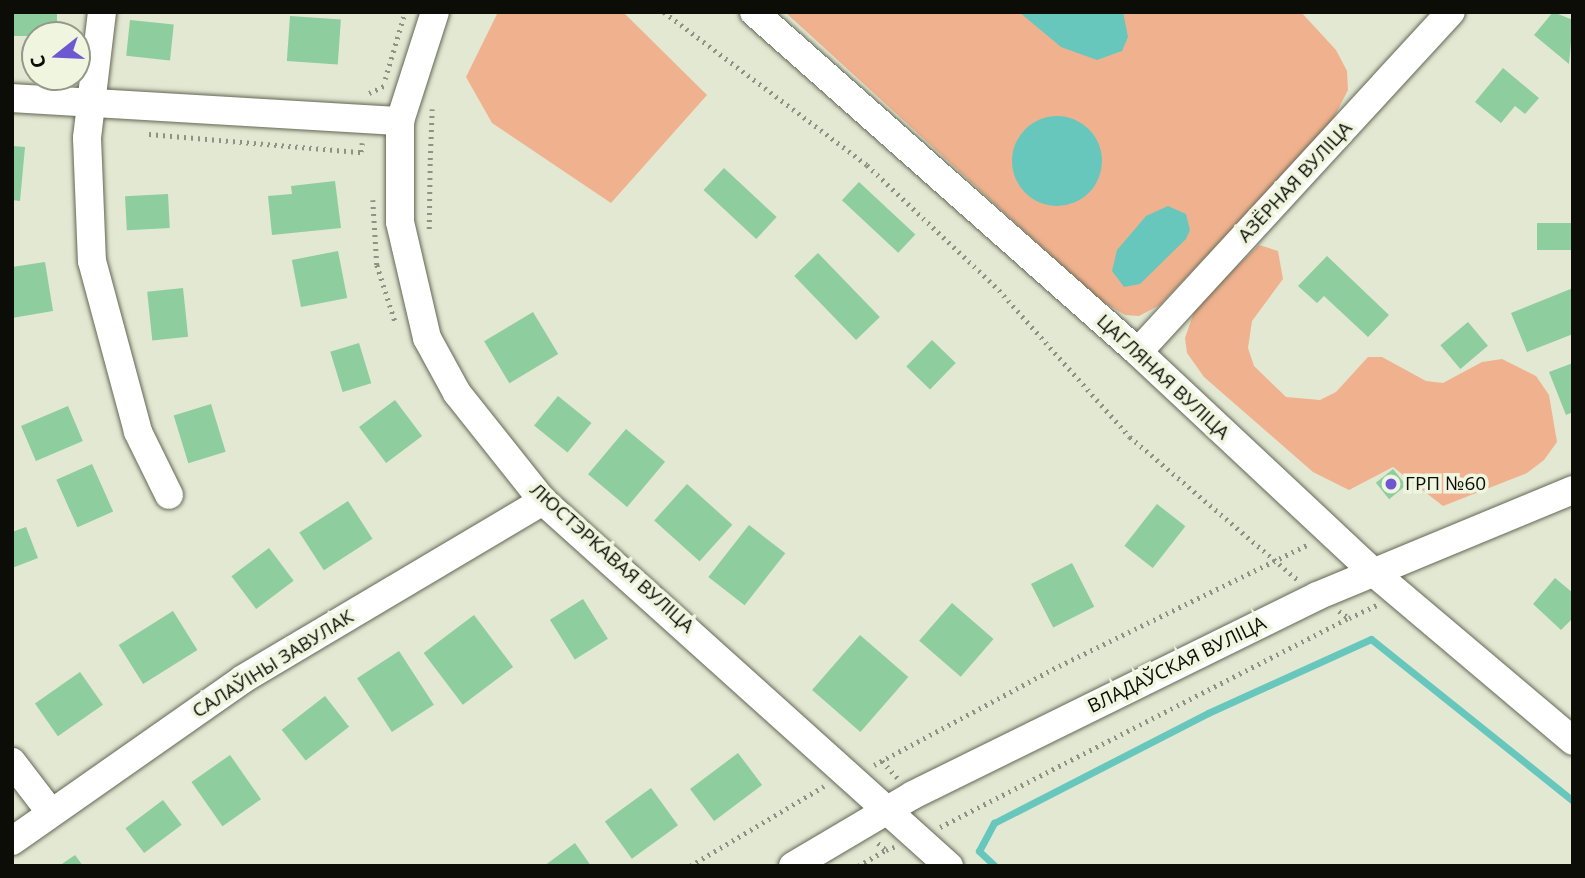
<!DOCTYPE html>
<meta charset="utf-8">
<style>
body{margin:0}
#map{position:relative;width:1585px;height:878px;overflow:hidden;background:#e2e8d2;font-family:"Open Sans",sans-serif}
div>[style]{position:absolute}
.green>*{inset:0;background:#f0b28e}
.water>*{inset:0;background:#67c7bd}
.round{border-radius:50%}
.stream>*{height:7px;margin:-3.5px;padding:0 3.5px;transform-origin:3.5px;border-radius:3.5px;background:#67c7bd}
.building>*{inset:0;background:#8dcd9e;transform-origin:0 0}
.path>*{height:4.5px;margin-top:-2.25px;transform-origin:0;background:repeating-linear-gradient(90deg,#8e9282 0 2px,transparent 0 7px)}
.roads{filter:drop-shadow(0 0 2px #636855) drop-shadow(0 0 2px #636855)}
.minor>*{height:28px;margin:-14px;padding:0 14px;transform-origin:14px;border-radius:14px;background:#fff}
.dots>*{width:19px;height:19px;translate:-50% -50%;box-sizing:border-box;border:4px solid #f0f5df;border-radius:50%}
span{translate:-50% -50%;white-space:nowrap;text-align:center;line-height:1.15;-webkit-text-stroke:7px #f0f5df;paint-order:stroke}
.street-label{font-size:19px;color:#0b0d06}
.poi-label{font-size:19px;color:#0b0d06}
.left{translate:0 -50%;text-align:left}
.frame{position:absolute;inset:0;border:14px solid #0b0d06;pointer-events:none}
.north{position:absolute;left:21px;top:21px;width:70px;height:70px;box-sizing:border-box;background:#f0f5df;border:2px solid #949888;border-radius:50%;rotate:252deg;font-size:19px;font-weight:700;line-height:28px;text-align:center;color:#0b0d06}
.north::after{content:'';display:block;margin:auto;width:24px;height:32px;background:#6e58d2;clip-path:polygon(50% 0,100% 100%,50% 72%,0 100%)}
</style>
<div id="map">
<div class="green">
<div style="clip-path:polygon(498px 12px,623px 12px,707px 95px,611px 203px,492px 123px,466px 77px)"></div>
<div style="clip-path:polygon(785px 12px,1301px 12px,1336px 50px,1347px 71px,1348px 90px,1330px 125px,1160px 305px,1139px 316px,1125px 315px,1099px 299px)"></div>
<div style="clip-path:polygon(1259px 245px,1278px 251px,1283px 279px,1252px 321px,1248px 348px,1254px 366px,1286px 397px,1320px 400px,1336px 392px,1368px 357px,1382px 357px,1426px 381px,1443px 383px,1482px 362px,1502px 359px,1536px 376px,1549px 395px,1557px 442px,1544px 460px,1527px 473px,1443px 506px,1393px 467px,1349px 490px,1313px 472px,1204px 377px,1187px 353px,1185px 338px,1196px 306px)"></div>
</div>
<div class="water">
<div style="clip-path:polygon(1019px 12px,1123px 12px,1128px 37px,1122px 51px,1097px 60px,1061px 47px)"></div>
<div class="round" style="left:1012px;top:116px;width:90px;height:90px"></div>
<div style="clip-path:polygon(1168px 206px,1186px 214px,1190px 230px,1186px 239px,1140px 284px,1124px 287px,1112px 271px,1117px 250px,1146px 216px)"></div>
</div>
<div class="stream">
<div style="left:995px;top:866px;width:22px;rotate:-137deg"></div>
<div style="left:979px;top:851px;width:32px;rotate:-62deg"></div>
<div style="left:994px;top:823px;width:241px;rotate:-27.2deg"></div>
<div style="left:1208px;top:713px;width:179px;rotate:-24.4deg"></div>
<div style="left:1371px;top:639px;width:259px;rotate:38.7deg"></div>
</div>
<div class="building">
<div style="left:12px;top:12px;width:45px;height:24px"></div>
<div style="clip-path:polygon(1553px 12px,1573px 20px,1569px 64px,1534px 35px)"></div>
<div style="left:290px;top:16px;width:51px;height:45px;rotate:4deg"></div>
<div style="left:130px;top:20px;width:44px;height:36px;rotate:6deg"></div>
<div style="clip-path:polygon(1503px 68px,1539px 98px,1525px 114px,1515px 106px,1501px 123px,1475px 102px)"></div>
<div style="clip-path:polygon(12px 146px,25px 147px,20px 201px,12px 200px)"></div>
<div style="left:724px;top:168px;width:72px;height:30px;rotate:43deg"></div>
<div style="clip-path:polygon(335px 181px,341px 228px,272px 235px,268px 196px,292px 194px,291px 186px)"></div>
<div style="left:859px;top:182px;width:77px;height:25px;rotate:43deg"></div>
<div style="left:168px;top:194px;width:34px;height:43px;rotate:87deg"></div>
<div style="left:1537px;top:223px;width:36px;height:27px"></div>
<div style="left:338px;top:251px;width:48px;height:47px;rotate:79deg"></div>
<div style="left:818px;top:253px;width:89px;height:33px;rotate:46deg"></div>
<div style="clip-path:polygon(1327px 256px,1389px 315px,1368px 337px,1324px 296px,1317px 303px,1298px 286px)"></div>
<div style="clip-path:polygon(45px 262px,53px 311px,12px 318px,12px 267px)"></div>
<div style="left:183px;top:288px;width:49px;height:36px;rotate:84deg"></div>
<div style="clip-path:polygon(1573px 288px,1573px 334px,1527px 352px,1511px 313px)"></div>
<div style="left:533px;top:312px;width:49px;height:57px;rotate:59deg"></div>
<div style="left:1468px;top:322px;width:31px;height:36px;rotate:50deg"></div>
<div style="left:932px;top:340px;width:33px;height:37px;rotate:44deg"></div>
<div style="left:359px;top:343px;width:42px;height:30px;rotate:73deg"></div>
<div style="clip-path:polygon(1573px 363px,1573px 412px,1566px 415px,1549px 372px)"></div>
<div style="left:558px;top:396px;width:43px;height:38px;rotate:39deg"></div>
<div style="left:395px;top:400px;width:45px;height:45px;rotate:53deg"></div>
<div style="left:211px;top:404px;width:50px;height:39px;rotate:73deg"></div>
<div style="left:68px;top:406px;width:38px;height:51px;rotate:67deg"></div>
<div style="left:626px;top:429px;width:51px;height:59px;rotate:40deg"></div>
<div style="left:92px;top:464px;width:52px;height:39px;rotate:66deg"></div>
<div style="left:1393px;top:469px;width:21px;height:22px;rotate:51deg"></div>
<div style="left:687px;top:484px;width:61px;height:49px;rotate:42deg"></div>
<div style="left:348px;top:501px;width:45px;height:58px;rotate:57deg"></div>
<div style="left:1157px;top:504px;width:36px;height:53px;rotate:38deg"></div>
<div style="left:749px;top:525px;width:46px;height:66px;rotate:38deg"></div>
<div style="clip-path:polygon(26px 527px,38px 558px,12px 568px,12px 532px)"></div>
<div style="left:269px;top:548px;width:41px;height:47px;rotate:53deg"></div>
<div style="left:1072px;top:563px;width:49px;height:46px;rotate:63deg"></div>
<div style="clip-path:polygon(1555px 578px,1573px 593px,1573px 618px,1561px 630px,1533px 604px)"></div>
<div style="left:583px;top:599px;width:47px;height:39px;rotate:58deg"></div>
<div style="left:952px;top:603px;width:55px;height:50px;rotate:41deg"></div>
<div style="left:173px;top:611px;width:46px;height:64px;rotate:58deg"></div>
<div style="left:474px;top:615px;width:65px;height:63px;rotate:53deg"></div>
<div style="left:860px;top:635px;width:64px;height:73px;rotate:41deg"></div>
<div style="left:399px;top:651px;width:64px;height:50px;rotate:57deg"></div>
<div style="left:80px;top:672px;width:40px;height:55px;rotate:55deg"></div>
<div style="left:325px;top:696px;width:39px;height:55px;rotate:52deg"></div>
<div style="left:738px;top:753px;width:40px;height:60px;rotate:53deg"></div>
<div style="left:230px;top:755px;width:54px;height:47px;rotate:55deg"></div>
<div style="left:651px;top:788px;width:46px;height:57px;rotate:54deg"></div>
<div style="left:163px;top:800px;width:31px;height:47px;rotate:53deg"></div>
<div style="clip-path:polygon(575px 843px,591px 866px,544px 866px)"></div>
<div style="clip-path:polygon(75px 855px,83px 866px,59px 866px)"></div>
</div>
<div class="path">
<div style="left:664px;top:12px;width:254px;rotate:37deg"></div>
<div style="left:867px;top:165px;width:182px;rotate:43.4deg"></div>
<div style="left:999px;top:290px;width:197px;rotate:48.3deg"></div>
<div style="left:1130px;top:437px;width:222px;rotate:40.4deg"></div>
<div style="left:385px;top:79px;width:70px;rotate:-73.4deg"></div>
<div style="left:369px;top:93px;width:21px;rotate:-25deg"></div>
<div style="left:149px;top:134px;width:213px;rotate:4.9deg"></div>
<div style="left:361px;top:152px;width:9px;rotate:-84deg"></div>
<div style="left:430px;top:160px;width:51px;rotate:-87.8deg"></div>
<div style="left:373px;top:200px;width:65px;rotate:86.5deg"></div>
<div style="left:377px;top:265px;width:59px;rotate:72.2deg"></div>
<div style="left:429px;top:229px;width:69px;rotate:-89.2deg"></div>
<div style="left:1339px;top:611px;width:12px;rotate:35deg"></div>
<div style="left:1349px;top:618px;width:31px;rotate:-25deg"></div>
<div style="left:882px;top:761px;width:23px;rotate:47deg"></div>
<div style="left:874px;top:765px;width:210px;rotate:-28.2deg"></div>
<div style="left:1059px;top:666px;width:278px;rotate:-26deg"></div>
<div style="left:940px;top:827px;width:459px;rotate:-27.1deg"></div>
<div style="left:878px;top:843px;width:11px;rotate:41deg"></div>
<div style="left:886px;top:850px;width:9px;rotate:-21deg"></div>
<div style="left:690px;top:866px;width:156px;rotate:-30.8deg"></div>
<div style="left:858px;top:866px;width:32px;rotate:-30deg"></div>
</div>
<div class="roads">
<div class="minor">
<div style="left:102px;top:12px;width:127px;rotate:96.8deg"></div>
<div style="left:87px;top:138px;width:123px;rotate:87.7deg"></div>
<div style="left:92px;top:261px;width:177px;rotate:74.9deg"></div>
<div style="left:138px;top:432px;width:70px;rotate:63.8deg"></div>
<div style="left:435px;top:12px;width:114px;rotate:107.8deg"></div>
<div style="left:400px;top:121px;width:101px;rotate:90deg"></div>
<div style="left:400px;top:222px;width:119px;rotate:76.9deg"></div>
<div style="left:427px;top:338px;width:63px;rotate:61.4deg"></div>
<div style="left:457px;top:393px;width:138px;rotate:51.5deg"></div>
<div style="left:543px;top:501px;width:546px;rotate:41.96deg"></div>
<div style="left:754px;top:12px;width:513px;rotate:41.52deg"></div>
<div style="left:1138px;top:352px;width:320px;rotate:43.1deg"></div>
<div style="left:1372px;top:571px;width:263px;rotate:40.2deg"></div>
<div style="left:12px;top:98px;width:389px;rotate:3.4deg"></div>
<div style="left:1138px;top:352px;width:462px;rotate:-47.4deg"></div>
<div style="left:12px;top:762px;width:64px;rotate:52.6deg"></div>
<div style="left:12px;top:841px;width:282px;rotate:-35deg"></div>
<div style="left:243px;top:679px;width:349px;rotate:-30.7deg"></div>
<div style="left:793px;top:866px;width:139px;rotate:-30.6deg"></div>
<div style="left:913px;top:795px;width:450px;rotate:-26.2deg"></div>
<div style="left:1317px;top:596px;width:277px;rotate:-22.5deg"></div>
</div>
</div>
<div class="dots">
<div style="left:1391px;top:484px;background:#6e58d2"></div>
</div>
<div class="street-label">
<span style="left:1295px;top:182px;rotate:-47deg">АЗЁРНАЯ ВУЛІЦА</span>
<span style="left:1163px;top:377px;rotate:43deg">ЦАГЛЯНАЯ ВУЛІЦА</span>
<span style="left:612px;top:558px;rotate:42deg">ЛЮСТЭРКАВАЯ ВУЛІЦА</span>
<span style="left:273px;top:664px;rotate:-32deg">САЛАЎІНЫ ЗАВУЛАК</span>
<span style="left:1177px;top:665px;rotate:-26deg">ВЛАДАЎСКАЯ ВУЛІЦА</span>
</div>
<div class="poi-label">
<span class="left" style="left:1405px;top:484px">ГРП №60</span>
</div>
<div class="frame"></div>
<div class="north">С</div>
</div>
